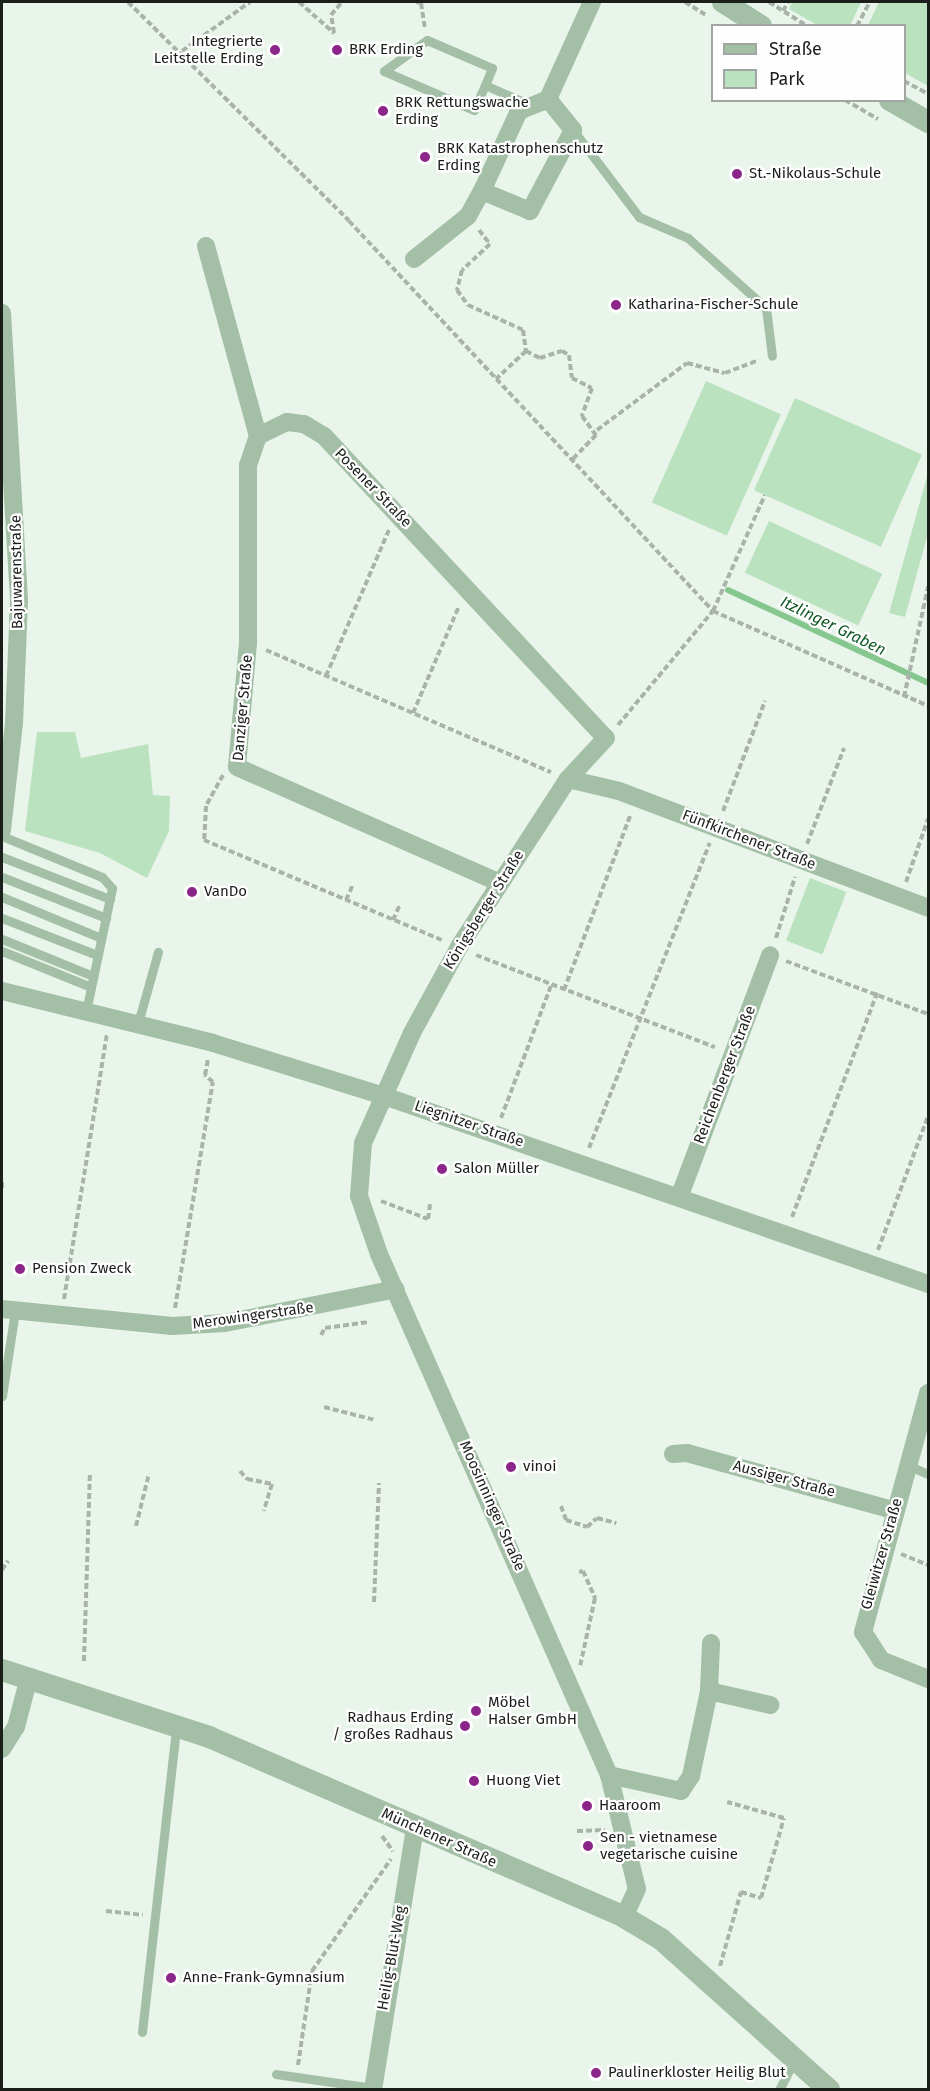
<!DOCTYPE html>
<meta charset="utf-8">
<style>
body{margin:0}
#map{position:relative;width:930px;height:2091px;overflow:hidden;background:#e9f5ea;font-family:"Fira Sans",sans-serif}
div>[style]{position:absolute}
.green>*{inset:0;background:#bae2bf;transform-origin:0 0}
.stream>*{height:6px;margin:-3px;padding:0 3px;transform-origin:3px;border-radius:3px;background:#86c790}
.path>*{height:4px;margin-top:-2px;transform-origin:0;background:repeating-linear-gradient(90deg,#a9b3aa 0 6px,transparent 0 9px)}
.service>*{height:9px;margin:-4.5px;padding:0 4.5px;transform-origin:4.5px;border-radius:4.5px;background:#a3bfa6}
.minor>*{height:18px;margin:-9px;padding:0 9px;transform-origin:9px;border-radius:9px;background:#a3bfa6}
.tertiary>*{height:22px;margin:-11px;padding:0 11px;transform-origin:11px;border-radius:11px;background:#a3bfa6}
.dots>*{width:16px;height:16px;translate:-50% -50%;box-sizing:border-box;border:3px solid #fefefe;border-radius:50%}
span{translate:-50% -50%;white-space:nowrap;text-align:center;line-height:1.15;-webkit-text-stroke:4.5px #fefefe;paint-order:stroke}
.poi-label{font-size:15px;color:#1b1f1b}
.right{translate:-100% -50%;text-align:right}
.left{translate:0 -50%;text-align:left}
.street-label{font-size:15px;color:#1b1f1b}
.water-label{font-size:16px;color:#115927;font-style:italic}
.frame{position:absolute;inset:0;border:3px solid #1b1f1b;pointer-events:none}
.legend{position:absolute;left:711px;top:24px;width:195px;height:78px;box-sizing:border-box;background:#fefefe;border:2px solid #a3a5a3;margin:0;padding:8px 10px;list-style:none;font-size:18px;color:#1b1f1b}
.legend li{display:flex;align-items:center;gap:12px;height:30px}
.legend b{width:30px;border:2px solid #a3a5a3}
</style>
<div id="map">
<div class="green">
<div style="clip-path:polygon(792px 2px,861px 2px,850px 26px,817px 25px,789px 9px)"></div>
<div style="clip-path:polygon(879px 2px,928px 2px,928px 86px,905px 73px,904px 26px,868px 25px)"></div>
<div style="left:706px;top:381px;width:82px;height:133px;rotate:24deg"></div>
<div style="left:795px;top:398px;width:139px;height:101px;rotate:24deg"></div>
<div style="clip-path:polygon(928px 473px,928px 533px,905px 617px,889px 613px)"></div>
<div style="left:769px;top:521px;width:125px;height:57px;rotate:25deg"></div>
<div style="clip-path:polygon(37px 732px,75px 732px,81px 758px,148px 744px,153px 795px,170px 796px,169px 831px,147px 878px,100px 853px,25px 831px)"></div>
<div style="left:810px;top:878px;width:39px;height:67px;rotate:21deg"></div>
</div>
<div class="stream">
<div style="left:728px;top:590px;width:221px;rotate:24.9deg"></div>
</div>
<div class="path">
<div style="left:128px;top:2px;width:311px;rotate:44.7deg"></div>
<div style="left:349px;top:221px;width:533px;rotate:46.97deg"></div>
<div style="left:713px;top:611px;width:235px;rotate:23.8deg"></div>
<div style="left:299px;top:2px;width:47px;rotate:41.5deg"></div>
<div style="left:334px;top:33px;width:18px;rotate:-99deg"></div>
<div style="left:331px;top:15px;width:17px;rotate:-50deg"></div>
<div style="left:416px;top:2px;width:5px;rotate:11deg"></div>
<div style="left:421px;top:3px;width:25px;rotate:81deg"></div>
<div style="left:685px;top:2px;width:25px;rotate:32deg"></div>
<div style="left:769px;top:2px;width:45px;rotate:32.3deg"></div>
<div style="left:783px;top:11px;width:10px;rotate:-61deg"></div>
<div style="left:857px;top:26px;width:27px;rotate:-62deg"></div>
<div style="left:182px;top:51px;width:84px;rotate:-35.8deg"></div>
<div style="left:904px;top:81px;width:27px;rotate:28deg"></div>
<div style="left:845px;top:100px;width:38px;rotate:30deg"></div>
<div style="left:479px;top:230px;width:18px;rotate:52deg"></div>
<div style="left:490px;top:244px;width:38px;rotate:137deg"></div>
<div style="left:462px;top:270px;width:21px;rotate:104deg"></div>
<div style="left:457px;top:290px;width:19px;rotate:54deg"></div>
<div style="left:468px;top:305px;width:60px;rotate:24.4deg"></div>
<div style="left:523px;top:330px;width:21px;rotate:82deg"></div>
<div style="left:526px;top:351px;width:41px;rotate:137deg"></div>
<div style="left:526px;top:351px;width:16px;rotate:27deg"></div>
<div style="left:540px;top:358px;width:23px;rotate:-18deg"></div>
<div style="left:562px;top:351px;width:8px;rotate:30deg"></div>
<div style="left:569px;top:355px;width:23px;rotate:83deg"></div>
<div style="left:572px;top:378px;width:22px;rotate:27deg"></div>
<div style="left:592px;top:388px;width:30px;rotate:110deg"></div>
<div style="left:582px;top:416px;width:24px;rotate:54deg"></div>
<div style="left:596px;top:435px;width:35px;rotate:134deg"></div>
<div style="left:597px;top:430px;width:112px;rotate:-36.7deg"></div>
<div style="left:687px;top:363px;width:39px;rotate:15deg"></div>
<div style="left:725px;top:373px;width:36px;rotate:-21deg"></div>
<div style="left:266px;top:650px;width:310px;rotate:23.2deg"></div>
<div style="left:326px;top:676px;width:159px;rotate:-66.7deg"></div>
<div style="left:904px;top:697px;width:113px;rotate:-77.7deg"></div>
<div style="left:413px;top:713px;width:116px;rotate:-66.7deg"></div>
<div style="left:618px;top:725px;width:148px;rotate:-50.2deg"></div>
<div style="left:713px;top:611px;width:127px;rotate:-65.9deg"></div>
<div style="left:223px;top:775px;width:35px;rotate:119deg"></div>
<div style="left:206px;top:806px;width:34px;rotate:93deg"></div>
<div style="left:204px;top:840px;width:258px;rotate:22.8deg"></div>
<div style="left:723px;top:811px;width:118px;rotate:-69.1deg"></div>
<div style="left:807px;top:844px;width:103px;rotate:-68.9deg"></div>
<div style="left:906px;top:882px;width:67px;rotate:-70.8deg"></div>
<div style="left:346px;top:900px;width:17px;rotate:-66deg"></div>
<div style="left:393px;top:920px;width:17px;rotate:-66deg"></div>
<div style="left:776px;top:938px;width:64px;rotate:-72.7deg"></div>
<div style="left:476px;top:955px;width:256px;rotate:21.1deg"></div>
<div style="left:786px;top:961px;width:152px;rotate:20.5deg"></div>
<div style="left:564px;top:990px;width:188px;rotate:-69.2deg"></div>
<div style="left:501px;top:1118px;width:141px;rotate:-69.3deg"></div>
<div style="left:589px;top:1148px;width:328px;rotate:-68.4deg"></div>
<div style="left:2px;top:1182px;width:6px;rotate:90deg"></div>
<div style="left:381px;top:1201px;width:50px;rotate:21deg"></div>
<div style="left:428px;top:1219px;width:15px;rotate:-82deg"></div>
<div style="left:792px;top:1217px;width:240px;rotate:-69.2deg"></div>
<div style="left:878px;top:1250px;width:143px;rotate:-69.5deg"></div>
<div style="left:64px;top:1299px;width:268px;rotate:-80.8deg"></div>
<div style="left:175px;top:1308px;width:229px;rotate:-80.5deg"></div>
<div style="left:213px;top:1082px;width:11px;rotate:-139deg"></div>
<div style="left:205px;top:1075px;width:16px;rotate:-79deg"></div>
<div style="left:321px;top:1335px;width:8px;rotate:-60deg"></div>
<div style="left:325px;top:1328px;width:44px;rotate:-7.8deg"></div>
<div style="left:324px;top:1407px;width:53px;rotate:14.3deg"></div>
<div style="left:240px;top:1471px;width:11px;rotate:49deg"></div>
<div style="left:247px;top:1479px;width:25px;rotate:11deg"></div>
<div style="left:272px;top:1484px;width:28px;rotate:107deg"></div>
<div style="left:561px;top:1506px;width:15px;rotate:70deg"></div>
<div style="left:566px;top:1520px;width:22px;rotate:18deg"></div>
<div style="left:587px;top:1527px;width:13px;rotate:-42deg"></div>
<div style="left:597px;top:1518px;width:20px;rotate:15deg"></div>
<div style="left:136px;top:1526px;width:54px;rotate:-76deg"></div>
<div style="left:901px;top:1554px;width:29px;rotate:22deg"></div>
<div style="left:2px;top:1570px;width:11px;rotate:-56deg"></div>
<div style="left:579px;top:1572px;width:4px;rotate:-14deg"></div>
<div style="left:583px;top:1571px;width:30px;rotate:66deg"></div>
<div style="left:595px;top:1598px;width:70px;rotate:102.4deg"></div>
<div style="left:374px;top:1602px;width:119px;rotate:-87.6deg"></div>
<div style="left:84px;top:1661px;width:187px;rotate:-88.2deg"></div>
<div style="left:577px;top:1831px;width:28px;rotate:-2deg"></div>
<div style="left:382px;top:1836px;width:19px;rotate:54deg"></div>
<div style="left:106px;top:1911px;width:37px;rotate:6deg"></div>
<div style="left:720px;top:1966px;width:77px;rotate:-74.2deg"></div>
<div style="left:741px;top:1892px;width:21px;rotate:17deg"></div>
<div style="left:761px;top:1898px;width:83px;rotate:-74deg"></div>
<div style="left:784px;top:1818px;width:59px;rotate:-164.3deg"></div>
<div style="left:298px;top:2065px;width:95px;rotate:-81.5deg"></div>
<div style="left:312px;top:1971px;width:137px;rotate:-54.8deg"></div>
</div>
<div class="service">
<div style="left:485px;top:85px;width:27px;rotate:114deg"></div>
<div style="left:474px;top:110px;width:98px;rotate:-156.6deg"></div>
<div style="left:384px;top:71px;width:53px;rotate:-35.8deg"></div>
<div style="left:427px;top:40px;width:71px;rotate:23.3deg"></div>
<div style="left:492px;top:68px;width:18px;rotate:112deg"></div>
<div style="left:485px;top:85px;width:47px;rotate:23.8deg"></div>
<div style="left:573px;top:130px;width:109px;rotate:52.8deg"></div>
<div style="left:639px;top:217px;width:53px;rotate:23.2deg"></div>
<div style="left:688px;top:238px;width:105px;rotate:41.9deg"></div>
<div style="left:766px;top:308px;width:48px;rotate:82.9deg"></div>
<div style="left:2px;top:836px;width:108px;rotate:22.3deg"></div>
<div style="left:102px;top:877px;width:15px;rotate:48deg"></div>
<div style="left:112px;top:888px;width:126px;rotate:101.9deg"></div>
<div style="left:2px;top:857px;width:116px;rotate:21.3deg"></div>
<div style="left:2px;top:877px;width:112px;rotate:21.5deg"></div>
<div style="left:2px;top:897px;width:107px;rotate:22.5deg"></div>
<div style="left:2px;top:918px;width:102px;rotate:21.3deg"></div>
<div style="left:2px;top:939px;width:98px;rotate:22.1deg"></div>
<div style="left:2px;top:951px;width:96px;rotate:22deg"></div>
<div style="left:138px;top:1023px;width:74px;rotate:-74.3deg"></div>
<div style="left:2px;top:1396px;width:86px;rotate:-81.3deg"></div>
<div style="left:907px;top:1465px;width:23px;rotate:23deg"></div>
<div style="left:142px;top:2032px;width:306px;rotate:-83.6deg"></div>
<div style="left:276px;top:2074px;width:98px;rotate:8.2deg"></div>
<div style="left:779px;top:2090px;width:33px;rotate:-63deg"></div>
</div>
<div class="minor">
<div style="left:548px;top:99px;width:40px;rotate:51deg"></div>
<div style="left:573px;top:130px;width:92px;rotate:118deg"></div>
<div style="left:530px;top:211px;width:52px;rotate:-157.4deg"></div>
<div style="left:482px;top:191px;width:88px;rotate:-65.2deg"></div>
<div style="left:519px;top:111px;width:31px;rotate:-22deg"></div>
<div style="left:548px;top:99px;width:107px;rotate:-65.6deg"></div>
<div style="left:206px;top:246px;width:197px;rotate:74.7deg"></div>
<div style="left:258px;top:436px;width:32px;rotate:-26deg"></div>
<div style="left:287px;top:422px;width:17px;rotate:7deg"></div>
<div style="left:304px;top:424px;width:23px;rotate:31deg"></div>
<div style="left:324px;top:436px;width:413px;rotate:47deg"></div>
<div style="left:606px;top:738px;width:56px;rotate:132.8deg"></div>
<div style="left:568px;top:779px;width:200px;rotate:123deg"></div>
<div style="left:459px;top:947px;width:98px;rotate:118.7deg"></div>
<div style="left:412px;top:1033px;width:120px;rotate:114deg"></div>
<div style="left:363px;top:1143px;width:53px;rotate:94.3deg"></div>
<div style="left:359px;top:1196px;width:61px;rotate:71deg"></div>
<div style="left:379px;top:1254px;width:570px;rotate:66.18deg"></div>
<div style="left:609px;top:1775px;width:117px;rotate:76.2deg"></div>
<div style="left:637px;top:1889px;width:31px;rotate:115deg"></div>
<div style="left:414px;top:259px;width:69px;rotate:-38.5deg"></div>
<div style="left:468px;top:216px;width:29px;rotate:-61deg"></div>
<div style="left:2px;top:313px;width:288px;rotate:86.6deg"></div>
<div style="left:19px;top:600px;width:123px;rotate:92.3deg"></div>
<div style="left:14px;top:723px;width:108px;rotate:96.4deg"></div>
<div style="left:258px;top:436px;width:31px;rotate:109deg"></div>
<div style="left:248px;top:465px;width:178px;rotate:90deg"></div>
<div style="left:248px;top:643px;width:124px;rotate:95.1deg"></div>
<div style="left:237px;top:767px;width:287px;rotate:23.8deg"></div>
<div style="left:568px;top:779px;width:52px;rotate:13.2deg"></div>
<div style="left:619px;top:791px;width:330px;rotate:20.7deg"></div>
<div style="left:2px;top:991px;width:217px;rotate:13.8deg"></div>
<div style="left:213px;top:1043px;width:176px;rotate:17.2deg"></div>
<div style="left:381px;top:1095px;width:579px;rotate:19.06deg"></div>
<div style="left:680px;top:1195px;width:256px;rotate:-69.4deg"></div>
<div style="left:2px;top:1309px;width:171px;rotate:5.7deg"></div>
<div style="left:172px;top:1326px;width:53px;rotate:-3.2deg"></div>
<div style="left:225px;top:1323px;width:174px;rotate:-11.2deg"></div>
<div style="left:928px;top:1393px;width:248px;rotate:105.2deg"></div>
<div style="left:863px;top:1632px;width:33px;rotate:57deg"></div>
<div style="left:881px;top:1660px;width:51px;rotate:22deg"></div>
<div style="left:673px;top:1454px;width:14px;rotate:-4deg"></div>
<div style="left:687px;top:1453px;width:214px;rotate:15.5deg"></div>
<div style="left:709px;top:1691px;width:63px;rotate:12.9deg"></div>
<div style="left:2px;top:1749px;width:26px;rotate:-58deg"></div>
<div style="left:16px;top:1727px;width:52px;rotate:-75.4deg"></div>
<div style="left:609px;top:1775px;width:74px;rotate:12.5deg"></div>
<div style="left:681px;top:1791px;width:18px;rotate:-56deg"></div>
<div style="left:691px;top:1776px;width:87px;rotate:-78deg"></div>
<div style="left:709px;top:1691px;width:48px;rotate:-87.6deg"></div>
<div style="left:373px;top:2090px;width:266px;rotate:-80.9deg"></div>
</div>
<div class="tertiary">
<div style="left:723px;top:2px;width:45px;rotate:32.3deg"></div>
<div style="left:890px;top:100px;width:44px;rotate:30.1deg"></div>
<div style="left:2px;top:1670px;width:218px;rotate:17.9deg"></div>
<div style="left:209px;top:1737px;width:452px;rotate:23.4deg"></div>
<div style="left:624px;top:1917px;width:43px;rotate:30.7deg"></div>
<div style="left:661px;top:1939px;width:226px;rotate:41.9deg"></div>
</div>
<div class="dots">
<div style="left:275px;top:50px;background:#8c258a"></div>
<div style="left:337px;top:50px;background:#8c258a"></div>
<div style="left:383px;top:111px;background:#8c258a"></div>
<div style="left:425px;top:157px;background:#8c258a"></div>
<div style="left:737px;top:174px;background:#8c258a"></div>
<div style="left:616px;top:305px;background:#8c258a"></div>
<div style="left:192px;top:892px;background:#8c258a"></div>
<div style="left:442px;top:1169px;background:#8c258a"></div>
<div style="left:20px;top:1269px;background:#8c258a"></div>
<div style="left:511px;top:1467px;background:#8c258a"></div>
<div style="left:476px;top:1711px;background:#8c258a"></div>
<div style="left:465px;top:1726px;background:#8c258a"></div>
<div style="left:474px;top:1781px;background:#8c258a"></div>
<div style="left:587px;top:1806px;background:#8c258a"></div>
<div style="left:588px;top:1846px;background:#8c258a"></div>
<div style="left:171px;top:1978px;background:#8c258a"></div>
<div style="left:596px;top:2073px;background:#8c258a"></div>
</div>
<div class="poi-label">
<span class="right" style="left:263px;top:50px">Integrierte<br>Leitstelle Erding</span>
<span class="left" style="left:349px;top:50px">BRK Erding</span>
<span class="left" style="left:395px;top:111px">BRK Rettungswache<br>Erding</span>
<span class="left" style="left:437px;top:157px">BRK Katastrophenschutz<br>Erding</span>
<span class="left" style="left:749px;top:174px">St.-Nikolaus-Schule</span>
<span class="left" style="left:628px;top:305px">Katharina-Fischer-Schule</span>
<span class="left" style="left:204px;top:892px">VanDo</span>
<span class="left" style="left:454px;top:1169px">Salon Müller</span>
<span class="left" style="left:32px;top:1269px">Pension Zweck</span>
<span class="left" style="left:523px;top:1467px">vinoi</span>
<span class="left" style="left:488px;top:1711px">Möbel<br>Halser GmbH</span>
<span class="right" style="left:453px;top:1726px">Radhaus Erding<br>/ großes Radhaus</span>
<span class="left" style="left:486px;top:1781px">Huong Viet</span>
<span class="left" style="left:599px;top:1806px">Haaroom</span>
<span class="left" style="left:600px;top:1846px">Sen - vietnamese<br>vegetarische cuisine</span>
<span class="left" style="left:183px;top:1978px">Anne-Frank-Gymnasium</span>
<span class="left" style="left:608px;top:2073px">Paulinerkloster Heilig Blut</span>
</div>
<div class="street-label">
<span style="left:373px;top:488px;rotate:46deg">Posener Straße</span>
<span style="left:17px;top:572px;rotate:-91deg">Bajuwarenstraße</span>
<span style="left:243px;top:708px;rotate:-85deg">Danziger Straße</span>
<span style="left:749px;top:840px;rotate:21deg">Fünfkirchener Straße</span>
<span style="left:484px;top:910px;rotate:-58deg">Königsberger Straße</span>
<span style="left:725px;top:1075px;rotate:-69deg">Reichenberger Straße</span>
<span style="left:469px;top:1124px;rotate:19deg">Liegnitzer Straße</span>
<span style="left:253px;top:1316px;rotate:-8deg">Merowingerstraße</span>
<span style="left:784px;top:1479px;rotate:15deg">Aussiger Straße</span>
<span style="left:492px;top:1506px;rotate:66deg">Moosinninger Straße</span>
<span style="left:882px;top:1554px;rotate:-74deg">Gleiwitzer Straße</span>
<span style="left:439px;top:1838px;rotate:24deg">Münchener Straße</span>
<span style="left:392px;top:1958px;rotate:-80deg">Heilig-Blut-Weg</span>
</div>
<div class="water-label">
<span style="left:833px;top:626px;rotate:26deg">Itzlinger Graben</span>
</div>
<div class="frame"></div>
<ul class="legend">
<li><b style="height:8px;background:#a3bfa6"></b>Straße</li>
<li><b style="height:16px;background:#bae2bf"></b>Park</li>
</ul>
</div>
